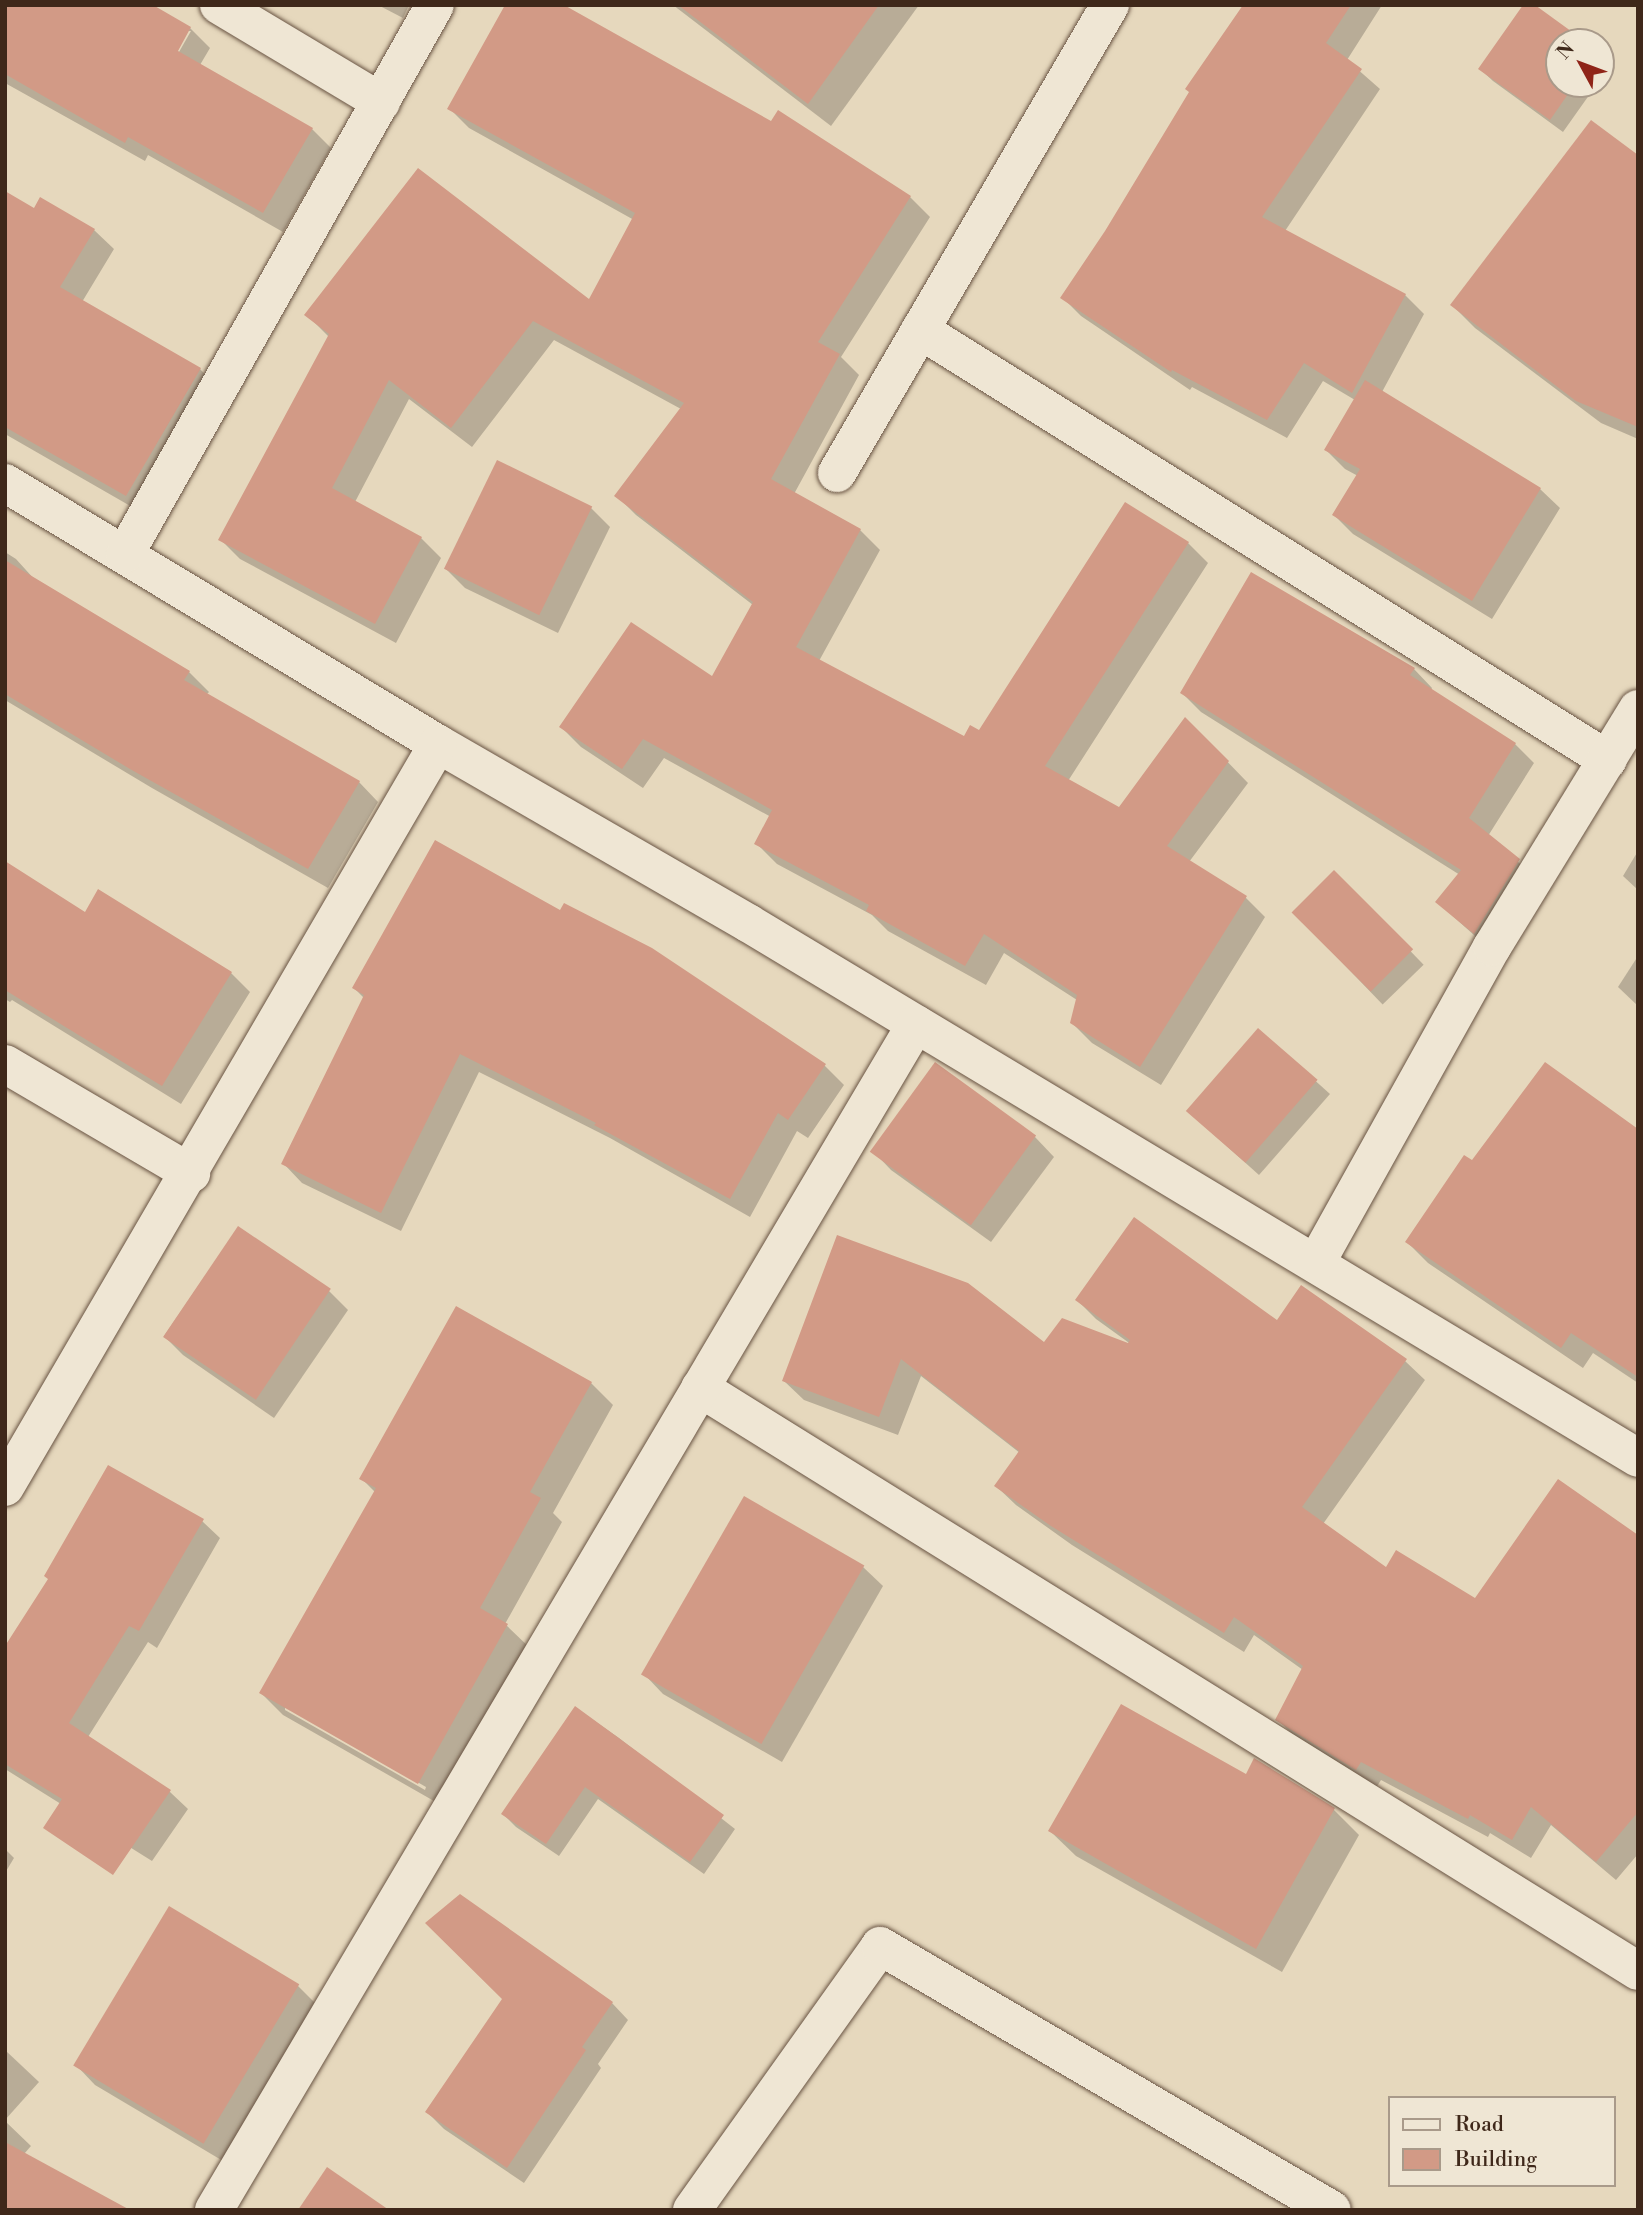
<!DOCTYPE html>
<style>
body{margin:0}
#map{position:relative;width:1643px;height:2215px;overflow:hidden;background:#e6d8bd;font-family:"Libre Bodoni",serif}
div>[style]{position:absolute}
.shadow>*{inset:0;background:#0003;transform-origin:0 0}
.building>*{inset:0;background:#d29a86;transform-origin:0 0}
.roads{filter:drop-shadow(0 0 2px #695443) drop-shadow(0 0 2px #695443)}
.street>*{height:38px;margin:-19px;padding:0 19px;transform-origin:19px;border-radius:19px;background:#efe6d4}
span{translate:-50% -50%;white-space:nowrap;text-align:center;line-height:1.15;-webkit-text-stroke:6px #efe6d4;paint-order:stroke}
.frame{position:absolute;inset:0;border:7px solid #3f281a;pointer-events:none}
.legend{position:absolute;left:1388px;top:2096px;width:228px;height:91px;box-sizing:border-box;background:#efe6d4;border:2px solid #a99a8a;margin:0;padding:9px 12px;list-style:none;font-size:21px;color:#3f281a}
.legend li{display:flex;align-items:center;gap:14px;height:35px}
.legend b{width:35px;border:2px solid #a99a8a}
.north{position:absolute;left:1545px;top:28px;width:70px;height:70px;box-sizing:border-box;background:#efe6d4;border:2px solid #a99a8a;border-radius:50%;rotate:311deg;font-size:19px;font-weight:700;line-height:28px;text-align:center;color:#3f281a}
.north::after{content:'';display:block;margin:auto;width:24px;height:32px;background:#8f2418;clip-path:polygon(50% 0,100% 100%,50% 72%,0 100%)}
</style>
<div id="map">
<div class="shadow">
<div style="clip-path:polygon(evenodd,5px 5px,190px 28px,210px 48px,200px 65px,312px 129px,331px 148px,283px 232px,148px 155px,145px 161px,5px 83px,5px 5px,187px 31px,191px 31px,175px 59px,172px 57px,187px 31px)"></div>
<div style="clip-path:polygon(378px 5px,409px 5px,403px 18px)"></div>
<div style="clip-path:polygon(673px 5px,919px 5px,831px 126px)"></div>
<div style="clip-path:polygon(1246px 5px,1382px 5px,1347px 60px,1380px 89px,1285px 231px,1405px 295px,1424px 314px,1382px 392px,1540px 489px,1560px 508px,1492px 619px,1353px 534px,1334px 515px,1358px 476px,1345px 469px,1326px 450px,1355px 400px,1323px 381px,1287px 438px,1192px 387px,1190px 390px,1081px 316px,1062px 297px,1107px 232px)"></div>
<div style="clip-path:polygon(1525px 5px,1583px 42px,1559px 42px,1559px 84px,1597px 84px,1563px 132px,1493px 81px,1480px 69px)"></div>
<div style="clip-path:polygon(1601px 56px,1610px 65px,1601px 78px)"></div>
<div style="clip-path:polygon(449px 108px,771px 123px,910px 197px,930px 217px,841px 357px,859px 375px,794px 494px,860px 530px,880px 550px,819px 661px,965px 738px,980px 732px,1188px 543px,1208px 563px,1068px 781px,1119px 810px,1186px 719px,1248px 783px,1189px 862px,1245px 897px,1265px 917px,1161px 1085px,1092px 1043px,1072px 1023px,1077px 1000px,1004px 953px,986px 985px,888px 931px,872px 915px,777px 864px,757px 844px,771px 817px,664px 758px,643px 788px,581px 747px,561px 727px,712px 679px,753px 605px,636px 515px,616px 495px,681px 409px,554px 340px,472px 447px,409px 399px,355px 502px,421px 538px,441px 558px,396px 643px,240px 559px,220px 539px,329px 337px,307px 315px,589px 301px,634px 220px,469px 128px)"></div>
<div style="clip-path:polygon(1638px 157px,1638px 439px,1601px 423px,1475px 328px,1452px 305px)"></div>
<div style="clip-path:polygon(5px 193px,35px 210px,94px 230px,114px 249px,82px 302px,200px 369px,219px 389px,146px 515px,5px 434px)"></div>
<div style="clip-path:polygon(591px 508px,610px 527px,558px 633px,465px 588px,446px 569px)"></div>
<div style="clip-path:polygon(5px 552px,16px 559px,35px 580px,189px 672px,209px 692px,206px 695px,359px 782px,378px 802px,328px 888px,152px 788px,5px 700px)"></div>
<div style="clip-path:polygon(1414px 669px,1432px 688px,1431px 690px,1515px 744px,1534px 763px,1488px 836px,1538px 879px,1493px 952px,1437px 902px,1460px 875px,1201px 712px,1182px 693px)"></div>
<div style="clip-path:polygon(1638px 851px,1638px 890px,1623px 876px)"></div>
<div style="clip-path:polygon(5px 863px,85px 914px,231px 973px,250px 992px,181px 1104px,12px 1000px,10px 1002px,5px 999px)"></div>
<div style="left:1334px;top:872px;width:129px;height:57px;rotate:46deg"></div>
<div style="clip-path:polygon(1638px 956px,1638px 1006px,1618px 987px)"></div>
<div style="clip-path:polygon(354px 988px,825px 1066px,844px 1085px,808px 1138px,797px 1131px,750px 1217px,610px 1138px,479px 1072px,401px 1231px,302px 1183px,283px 1163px,364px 998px)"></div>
<div style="clip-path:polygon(1259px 1030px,1330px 1094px,1259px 1175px,1202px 1124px)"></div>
<div style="clip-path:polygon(1638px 1131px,1638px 1383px,1593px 1353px,1583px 1368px,1428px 1263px,1407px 1242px,1472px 1163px)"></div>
<div style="clip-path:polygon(1035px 1137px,1054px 1157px,991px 1242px,891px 1170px,872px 1150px)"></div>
<div style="clip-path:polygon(238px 1228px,329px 1291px,348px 1310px,274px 1418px,183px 1355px,164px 1336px)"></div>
<div style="clip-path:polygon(838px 1237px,1044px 1345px,1132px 1345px,1096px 1319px,1077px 1300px,1277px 1322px,1405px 1361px,1425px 1380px,1323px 1524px,1386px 1570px,1475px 1600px,1638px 1537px,1638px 1854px,1616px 1880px,1551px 1825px,1531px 1858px,1490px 1833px,1488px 1837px,1381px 1780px,1376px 1788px,1297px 1739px,1277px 1719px,1303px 1670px,1254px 1635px,1244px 1652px,1072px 1545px,1016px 1505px,996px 1486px,1020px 1453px,921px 1376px,898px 1435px,804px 1400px,784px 1381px)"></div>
<div style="clip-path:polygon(evenodd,591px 1383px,613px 1405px,553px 1513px,562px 1522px,505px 1624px,530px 1648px,441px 1805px,283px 1715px,261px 1693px,375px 1492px,361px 1478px,591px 1383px,285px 1706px,426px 1787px,425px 1790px,285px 1710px,285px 1706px)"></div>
<div style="clip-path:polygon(202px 1521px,220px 1538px,157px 1648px,148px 1642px,88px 1737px,170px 1792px,188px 1809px,152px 1861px,5px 1769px,5px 1649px)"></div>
<div style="clip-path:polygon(863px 1567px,883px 1586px,782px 1762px,663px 1694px,644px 1674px)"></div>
<div style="clip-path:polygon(576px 1708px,619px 1738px,735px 1829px,704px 1874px,598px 1799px,559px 1856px,516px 1827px,503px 1814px)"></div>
<div style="clip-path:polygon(1246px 1777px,1334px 1810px,1359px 1835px,1282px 1972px,1076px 1856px,1050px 1831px)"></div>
<div style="clip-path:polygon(5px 1849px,14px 1858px,5px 1873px)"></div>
<div style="clip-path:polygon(297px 1985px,317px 2005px,223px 2161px,95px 2085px,76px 2065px)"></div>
<div style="clip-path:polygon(612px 2003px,628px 2020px,598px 2064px,601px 2068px,524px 2183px,444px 2129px,427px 2112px)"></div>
<div style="clip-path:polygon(5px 2050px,39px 2082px,5px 2120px)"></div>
<div style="clip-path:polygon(5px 2121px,31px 2146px,24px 2154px,5px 2210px)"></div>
</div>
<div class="building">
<div style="clip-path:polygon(5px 5px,153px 5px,191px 27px,178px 51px,313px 128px,263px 213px,128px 137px,125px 143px,5px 74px)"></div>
<div style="clip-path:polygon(505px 5px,564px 5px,771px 121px,778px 110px,911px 196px,818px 342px,840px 354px,771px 479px,861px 529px,796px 647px,964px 736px,970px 725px,979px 730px,1125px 502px,1189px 542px,1045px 766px,1119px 807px,1185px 717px,1229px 761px,1167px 846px,1247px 896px,1140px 1067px,1070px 1023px,1077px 995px,984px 934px,965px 966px,866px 911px,869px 905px,754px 844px,772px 810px,643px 739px,622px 769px,559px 727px,631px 622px,712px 676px,753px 602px,614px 496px,684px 403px,533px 321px,451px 428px,389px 380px,332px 488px,422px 537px,375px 624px,218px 540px,329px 334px,304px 315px,418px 168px,589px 299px,635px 213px,447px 109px)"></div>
<div style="clip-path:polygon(678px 5px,879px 5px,808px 104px)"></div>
<div style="clip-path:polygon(1243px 5px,1351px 5px,1326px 43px,1362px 69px,1262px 217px,1406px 294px,1352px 393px,1304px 363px,1267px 420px,1172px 370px,1171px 372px,1060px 298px,1105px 231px,1189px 92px,1185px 89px)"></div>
<div style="clip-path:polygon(1523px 5px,1535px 5px,1586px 42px,1559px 42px,1559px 84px,1575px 84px,1550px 120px,1478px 69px)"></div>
<div style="clip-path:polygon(1591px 120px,1638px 155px,1638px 427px,1576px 401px,1450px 305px)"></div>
<div style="clip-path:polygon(5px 191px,34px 208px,40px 197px,95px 229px,60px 287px,201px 368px,126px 496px,5px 427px)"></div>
<div style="clip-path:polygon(1365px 380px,1541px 488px,1472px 601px,1332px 515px,1360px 469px,1324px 450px)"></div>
<div style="left:497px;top:460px;width:106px;height:121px;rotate:26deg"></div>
<div style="clip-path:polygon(5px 560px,190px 671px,184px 680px,360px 781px,308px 869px,130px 769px,5px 694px)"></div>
<div style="clip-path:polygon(1251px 572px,1415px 668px,1410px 675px,1516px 743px,1469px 818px,1520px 859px,1474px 934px,1435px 902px,1461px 870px,1180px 693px)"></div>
<div style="clip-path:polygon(435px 840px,560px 910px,564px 903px,652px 948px,826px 1064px,788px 1120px,778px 1113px,730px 1199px,594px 1125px,596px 1123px,460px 1054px,381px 1213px,281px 1164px,364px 995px,352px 988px)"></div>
<div style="clip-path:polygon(5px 861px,85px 912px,98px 889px,232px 972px,162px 1086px,5px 990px)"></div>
<div style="left:1334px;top:870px;width:112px;height:60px;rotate:45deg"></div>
<div style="left:1258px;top:1028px;width:79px;height:110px;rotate:41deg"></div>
<div style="left:935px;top:1062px;width:125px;height:111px;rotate:36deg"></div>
<div style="clip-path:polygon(1545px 1062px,1638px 1129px,1638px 1377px,1571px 1333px,1561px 1348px,1405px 1242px,1464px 1155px,1472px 1160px)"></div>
<div style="clip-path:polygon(1134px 1217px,1277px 1320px,1301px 1285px,1407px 1359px,1302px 1507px,1386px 1567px,1396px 1550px,1475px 1598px,1558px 1479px,1638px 1535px,1638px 1812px,1596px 1862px,1531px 1807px,1512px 1840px,1470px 1815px,1468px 1819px,1361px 1762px,1356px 1770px,1275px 1720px,1303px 1666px,1234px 1617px,1224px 1633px,1051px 1526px,994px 1486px,1019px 1451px,901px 1359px,879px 1417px,782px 1381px,837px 1235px,968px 1283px,1044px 1342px,1062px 1318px,1128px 1343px,1130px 1340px,1075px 1300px)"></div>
<div style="left:238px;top:1226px;width:112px;height:134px;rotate:34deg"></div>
<div style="clip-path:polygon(456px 1306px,592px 1382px,530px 1492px,541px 1498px,480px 1608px,508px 1624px,418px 1784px,259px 1693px,376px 1488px,359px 1479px)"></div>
<div style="clip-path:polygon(108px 1465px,204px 1519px,139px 1631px,129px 1626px,69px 1723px,171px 1790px,113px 1875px,43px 1828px,62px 1799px,5px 1764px,5px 1646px,48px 1579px,44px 1576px)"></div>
<div style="left:744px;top:1496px;width:139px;height:206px;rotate:30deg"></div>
<div style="clip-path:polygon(1121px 1704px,1246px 1774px,1254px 1758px,1335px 1808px,1256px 1949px,1048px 1831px)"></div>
<div style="clip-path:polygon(575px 1706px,724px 1815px,690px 1862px,585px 1787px,546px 1844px,501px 1814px)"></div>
<div style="clip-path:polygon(460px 1894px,613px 2002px,582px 2047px,586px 2050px,507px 2168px,425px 2112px,502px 1999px,425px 1923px)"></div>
<div style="left:169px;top:1906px;width:152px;height:186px;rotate:31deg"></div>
<div style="clip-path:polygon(5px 2142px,130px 2210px,5px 2210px)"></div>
<div style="clip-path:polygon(327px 2167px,389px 2210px,298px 2210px)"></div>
</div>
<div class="roads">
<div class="street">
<div style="left:219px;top:5px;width:189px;rotate:30.9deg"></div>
<div style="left:920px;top:330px;width:811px;rotate:32.01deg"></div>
<div style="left:837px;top:473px;width:542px;rotate:-59.74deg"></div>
<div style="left:5px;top:483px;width:506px;rotate:31.08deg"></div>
<div style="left:438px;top:744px;width:358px;rotate:30deg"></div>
<div style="left:748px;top:923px;width:1038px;rotate:31.01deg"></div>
<div style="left:125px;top:554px;width:630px;rotate:-60.55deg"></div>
<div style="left:5px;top:1064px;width:216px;rotate:30.4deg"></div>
<div style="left:1316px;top:1263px;width:362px;rotate:-60.9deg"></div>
<div style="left:1492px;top:947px;width:279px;rotate:-58.5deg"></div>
<div style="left:700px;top:1388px;width:1104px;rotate:31.86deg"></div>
<div style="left:5px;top:1487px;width:860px;rotate:-59.77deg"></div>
<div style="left:214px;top:2210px;width:1378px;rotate:-59.38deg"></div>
<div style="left:692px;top:2210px;width:324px;rotate:-54.5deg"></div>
<div style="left:880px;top:1946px;width:523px;rotate:30.29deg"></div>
</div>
</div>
<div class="frame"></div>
<ul class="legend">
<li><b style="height:9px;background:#efe6d4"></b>Road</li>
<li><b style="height:19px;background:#d29a86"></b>Building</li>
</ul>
<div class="north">N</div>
</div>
